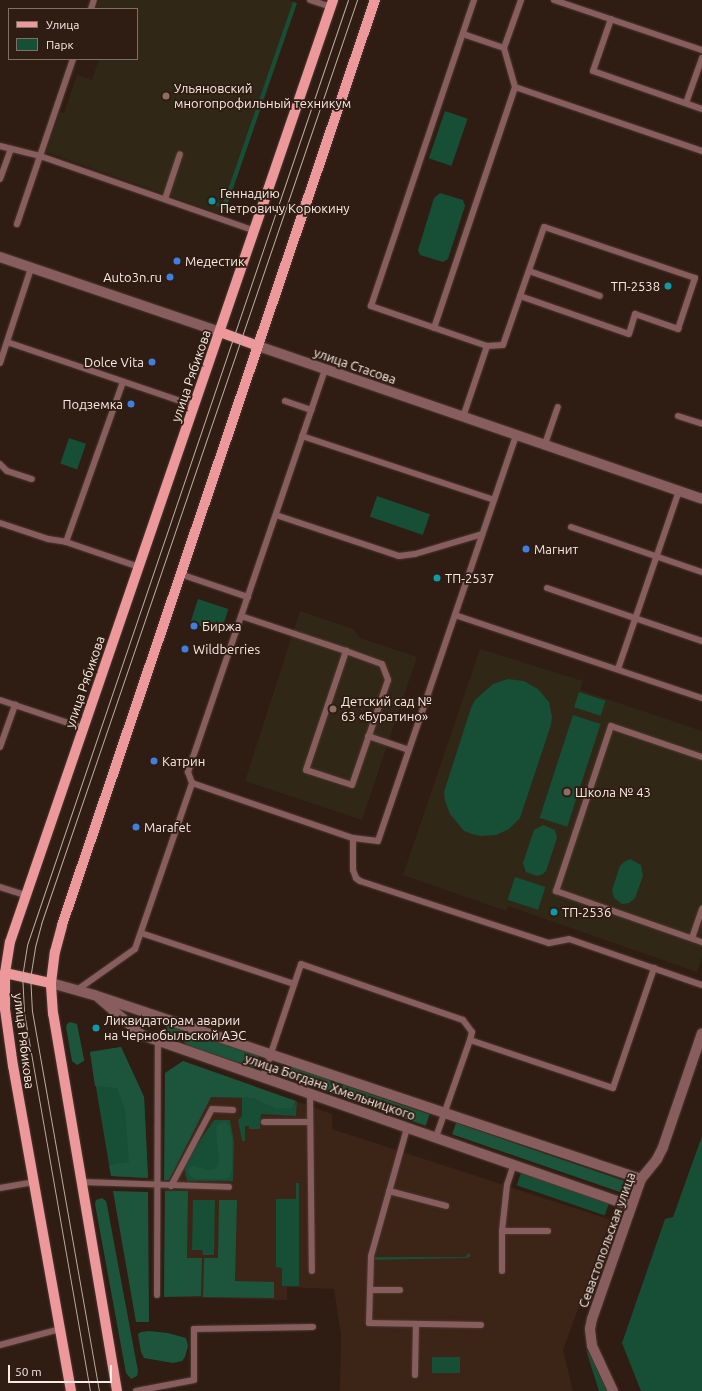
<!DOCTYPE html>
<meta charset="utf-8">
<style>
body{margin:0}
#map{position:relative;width:702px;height:1391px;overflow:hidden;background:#2f1c13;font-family:Ubuntu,sans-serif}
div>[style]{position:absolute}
.built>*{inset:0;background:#3c2417}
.education>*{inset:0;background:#312717}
.green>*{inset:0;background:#174e36;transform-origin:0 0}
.forest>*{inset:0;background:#1c553c;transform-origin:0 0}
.roads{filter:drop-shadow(0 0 1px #4b3930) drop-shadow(0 0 1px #4b3930)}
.lane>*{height:6px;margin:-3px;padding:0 3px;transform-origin:3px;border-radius:3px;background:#875d5e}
.street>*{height:10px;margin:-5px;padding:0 5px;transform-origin:5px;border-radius:5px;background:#875d5e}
.primary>*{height:10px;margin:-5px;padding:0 5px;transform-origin:5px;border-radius:5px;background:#ed989a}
.tram>*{height:1px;margin:-0.5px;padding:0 0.5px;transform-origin:0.5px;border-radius:0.5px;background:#bbaca5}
.dots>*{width:11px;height:11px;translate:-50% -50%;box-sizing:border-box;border:2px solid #2f1c13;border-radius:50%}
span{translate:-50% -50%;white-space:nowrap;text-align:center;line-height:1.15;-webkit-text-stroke:3.5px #2f1c13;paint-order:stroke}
.poi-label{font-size:13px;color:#f8ebe4}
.left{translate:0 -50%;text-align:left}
.right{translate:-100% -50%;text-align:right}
.street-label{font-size:13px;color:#f8ebe4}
.legend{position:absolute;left:8px;top:8px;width:130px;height:52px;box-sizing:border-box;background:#2f1c13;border:1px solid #7f6f67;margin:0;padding:5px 7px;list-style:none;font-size:12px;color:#f8ebe4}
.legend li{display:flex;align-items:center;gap:8px;height:20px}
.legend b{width:20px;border:1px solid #7f6f67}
.scale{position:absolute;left:8px;top:1365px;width:104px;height:18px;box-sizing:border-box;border:2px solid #f8ebe4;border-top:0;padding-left:5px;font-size:12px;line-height:14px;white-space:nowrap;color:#f8ebe4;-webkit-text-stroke:3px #2f1c13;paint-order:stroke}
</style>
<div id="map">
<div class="built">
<div style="clip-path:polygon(183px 1061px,332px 1114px,332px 1129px,611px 1220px,563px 1350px,573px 1391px,340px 1391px,341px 1335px,334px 1289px,287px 1287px,287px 1300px,164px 1297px,165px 1073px)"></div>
</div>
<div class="education">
<div style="clip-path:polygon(99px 0,289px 0,294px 2px,221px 214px,46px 152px,60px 112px,64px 113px,77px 75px,92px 80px,99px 59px,137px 59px,137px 9px,96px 9px)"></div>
<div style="clip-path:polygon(300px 611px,353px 629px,360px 638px,417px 657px,362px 820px,245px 781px)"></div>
<div style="clip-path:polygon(480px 649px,583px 681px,580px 690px,702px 731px,702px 956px,697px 972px,508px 906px,506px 911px,403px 875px)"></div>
</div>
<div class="green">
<div style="clip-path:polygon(293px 2px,297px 3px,226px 209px,212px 204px,214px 201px,223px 204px)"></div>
<div style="left:445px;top:111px;width:24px;height:50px;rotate:19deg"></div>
<div style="clip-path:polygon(440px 193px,463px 200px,465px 206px,448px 259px,443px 262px,420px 255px,418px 250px,434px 198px)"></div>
<div style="left:69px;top:438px;width:18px;height:27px;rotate:19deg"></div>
<div style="left:377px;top:496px;width:56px;height:22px;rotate:19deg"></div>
<div style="left:198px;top:599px;width:32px;height:25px;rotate:18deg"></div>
<div style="clip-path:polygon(508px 679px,524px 681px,538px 689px,549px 702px,552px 717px,551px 725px,520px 818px,509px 829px,496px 835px,481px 836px,472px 834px,464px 831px,450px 814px,445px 801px,444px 792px,471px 708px,475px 700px,493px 684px)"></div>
<div style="left:579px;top:692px;width:28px;height:16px;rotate:18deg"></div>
<div style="left:573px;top:715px;width:29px;height:108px;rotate:18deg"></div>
<div style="clip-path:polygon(543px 825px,555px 830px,557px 838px,546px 871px,543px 874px,537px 876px,526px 872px,523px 863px,534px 830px)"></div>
<div style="clip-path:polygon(630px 859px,641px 865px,643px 876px,635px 898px,629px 903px,622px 904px,614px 898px,612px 890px,620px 866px,624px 862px)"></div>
<div style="left:515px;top:877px;width:32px;height:24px;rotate:18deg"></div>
<div style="clip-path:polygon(121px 1047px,144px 1097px,148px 1178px,111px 1176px,90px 1052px)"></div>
<div style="clip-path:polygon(242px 1097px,252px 1098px,274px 1108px,292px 1108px,297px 1101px,296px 1116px,261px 1114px,260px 1129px,249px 1129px,249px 1126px,245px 1126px,245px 1141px,242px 1141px,238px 1120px,242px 1116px)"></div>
<div style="clip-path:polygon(214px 1120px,230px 1120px,234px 1142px,233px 1181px,187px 1181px,184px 1167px,194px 1149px)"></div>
<div style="clip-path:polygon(702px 1136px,702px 1391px,641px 1391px,622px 1343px,665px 1219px,673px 1217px)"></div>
<div style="left:521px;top:1173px;width:93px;height:13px;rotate:19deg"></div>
<div style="clip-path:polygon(296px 1183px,299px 1183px,299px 1286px,282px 1286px,282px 1268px,276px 1267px,276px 1199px,296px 1199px)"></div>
<div style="clip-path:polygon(193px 1200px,215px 1200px,214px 1255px,203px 1255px,202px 1250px,192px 1250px)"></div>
<div style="clip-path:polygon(469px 1253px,471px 1256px,467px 1258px,375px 1260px,375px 1257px,465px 1257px)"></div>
<div style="clip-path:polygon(586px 1350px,589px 1353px,607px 1391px,599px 1391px)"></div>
<div style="left:432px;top:1357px;width:28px;height:16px"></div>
</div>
<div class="forest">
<div style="clip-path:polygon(70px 1022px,77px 1024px,84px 1059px,84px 1061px,77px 1065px,72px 1061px,66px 1027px,67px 1024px)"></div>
<div style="clip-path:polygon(167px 1024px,259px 1056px,255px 1068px,189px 1046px,165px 1029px)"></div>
<div style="clip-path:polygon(121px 1047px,144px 1097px,148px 1178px,111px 1176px,109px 1165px,129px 1162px,125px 1109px,117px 1088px,95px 1086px,90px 1052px)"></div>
<div style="clip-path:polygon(183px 1061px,296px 1101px,292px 1108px,274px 1108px,252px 1098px,211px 1097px,169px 1180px,164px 1180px,165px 1073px)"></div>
<div style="left:283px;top:1064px;width:155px;height:12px;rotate:19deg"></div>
<div style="clip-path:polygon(223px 1122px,226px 1122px,230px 1127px,232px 1140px,232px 1170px,230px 1177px,225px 1179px,194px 1179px,189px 1174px,188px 1170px,192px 1166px,209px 1170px,215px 1169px,218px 1166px,219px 1162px,216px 1129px,217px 1125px)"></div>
<div style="left:456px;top:1123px;width:179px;height:12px;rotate:19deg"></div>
<div style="clip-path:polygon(113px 1191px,148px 1192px,149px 1322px,136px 1322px)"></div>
<div style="clip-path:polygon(165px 1191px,188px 1191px,187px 1258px,202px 1258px,201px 1296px,164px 1297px)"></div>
<div style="clip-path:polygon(102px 1198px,106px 1201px,107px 1205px,138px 1371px,137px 1376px,131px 1379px,126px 1373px,95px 1204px,96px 1200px)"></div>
<div style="clip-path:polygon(219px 1200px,237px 1200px,235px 1281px,274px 1282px,274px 1298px,203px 1297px,204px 1258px,218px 1258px)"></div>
<div style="clip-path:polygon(149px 1331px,168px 1333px,186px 1338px,188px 1346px,185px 1357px,182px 1361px,173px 1363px,144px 1358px,141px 1352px,138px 1334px,141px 1332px)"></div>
</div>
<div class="roads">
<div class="lane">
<div style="left:310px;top:0;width:22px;rotate:18deg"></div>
<div style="left:554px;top:0;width:156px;rotate:18.7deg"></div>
<div style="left:91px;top:9px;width:9px;rotate:-72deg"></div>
<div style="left:611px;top:19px;width:55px;rotate:109.1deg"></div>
<div style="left:593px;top:71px;width:115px;rotate:19.2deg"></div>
<div style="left:504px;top:48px;width:51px;rotate:-70.5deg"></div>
<div style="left:73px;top:59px;width:102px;rotate:108.8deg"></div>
<div style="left:40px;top:156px;width:228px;rotate:19.2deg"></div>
<div style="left:515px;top:87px;width:198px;rotate:18.9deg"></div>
<div style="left:686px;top:103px;width:48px;rotate:-70.4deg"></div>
<div style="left:0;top:146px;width:41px;rotate:14deg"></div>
<div style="left:40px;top:156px;width:72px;rotate:108.7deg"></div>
<div style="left:0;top:179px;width:32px;rotate:-70deg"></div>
<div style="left:165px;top:199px;width:47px;rotate:-71.6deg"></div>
<div style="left:529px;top:271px;width:75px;rotate:19.4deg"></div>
<div style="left:434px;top:328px;width:254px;rotate:-71.4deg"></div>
<div style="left:515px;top:87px;width:41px;rotate:-105.8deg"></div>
<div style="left:504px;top:48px;width:43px;rotate:-161.1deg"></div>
<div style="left:7px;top:342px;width:199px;rotate:18.8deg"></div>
<div style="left:487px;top:346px;width:16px;rotate:-4deg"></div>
<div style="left:503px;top:345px;width:52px;rotate:-70.9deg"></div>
<div style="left:520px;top:296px;width:115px;rotate:19.2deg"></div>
<div style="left:629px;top:334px;width:21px;rotate:-73deg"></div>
<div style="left:635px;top:314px;width:46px;rotate:19.2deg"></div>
<div style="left:678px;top:329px;width:54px;rotate:-71.6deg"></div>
<div style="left:695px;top:278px;width:159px;rotate:-161.3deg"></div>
<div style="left:544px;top:227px;width:73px;rotate:109.2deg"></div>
<div style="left:0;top:363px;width:100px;rotate:-71.9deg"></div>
<div style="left:285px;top:401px;width:28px;rotate:19deg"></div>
<div style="left:678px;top:416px;width:25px;rotate:18deg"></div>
<div style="left:463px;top:417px;width:75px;rotate:-71.3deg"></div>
<div style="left:487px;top:346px;width:123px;rotate:-161deg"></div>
<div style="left:371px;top:306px;width:323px;rotate:-71.4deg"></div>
<div style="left:302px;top:436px;width:202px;rotate:18.4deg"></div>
<div style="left:545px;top:444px;width:39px;rotate:-71deg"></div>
<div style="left:0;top:464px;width:10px;rotate:45deg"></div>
<div style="left:7px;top:471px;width:26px;rotate:18deg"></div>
<div style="left:276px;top:515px;width:130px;rotate:18.4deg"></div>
<div style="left:399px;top:556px;width:16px;rotate:-7deg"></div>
<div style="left:415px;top:554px;width:70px;rotate:-16.6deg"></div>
<div style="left:0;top:523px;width:51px;rotate:18.4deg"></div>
<div style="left:48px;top:539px;width:18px;rotate:9deg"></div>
<div style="left:66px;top:542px;width:77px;rotate:18.9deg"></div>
<div style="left:571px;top:527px;width:139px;rotate:19deg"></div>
<div style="left:66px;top:542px;width:170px;rotate:-70.4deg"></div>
<div style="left:180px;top:574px;width:72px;rotate:18.7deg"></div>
<div style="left:547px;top:588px;width:164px;rotate:18.9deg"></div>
<div style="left:455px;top:615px;width:261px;rotate:18.6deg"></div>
<div style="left:241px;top:616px;width:111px;rotate:18.4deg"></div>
<div style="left:346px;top:651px;width:38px;rotate:20deg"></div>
<div style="left:382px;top:664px;width:17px;rotate:69deg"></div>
<div style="left:388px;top:680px;width:111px;rotate:108.9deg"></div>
<div style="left:352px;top:785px;width:48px;rotate:-161.9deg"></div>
<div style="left:306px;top:770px;width:126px;rotate:-71.4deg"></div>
<div style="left:618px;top:669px;width:188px;rotate:-71.1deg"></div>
<div style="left:0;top:700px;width:88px;rotate:18.6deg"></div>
<div style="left:368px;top:736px;width:43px;rotate:18.9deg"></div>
<div style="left:0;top:747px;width:45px;rotate:-70.3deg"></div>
<div style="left:702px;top:757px;width:96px;rotate:-161.2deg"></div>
<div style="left:611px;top:726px;width:174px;rotate:108.4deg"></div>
<div style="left:556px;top:891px;width:155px;rotate:19.3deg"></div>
<div style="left:192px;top:783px;width:170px;rotate:18.9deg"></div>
<div style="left:353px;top:838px;width:25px;rotate:7deg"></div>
<div style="left:378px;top:841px;width:429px;rotate:-71.2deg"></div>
<div style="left:353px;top:838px;width:32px;rotate:90deg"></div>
<div style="left:353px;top:870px;width:9px;rotate:69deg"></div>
<div style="left:356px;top:878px;width:5px;rotate:37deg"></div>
<div style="left:360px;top:881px;width:199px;rotate:18.2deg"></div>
<div style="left:549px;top:943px;width:20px;rotate:-11deg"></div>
<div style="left:569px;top:939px;width:141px;rotate:19.1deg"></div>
<div style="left:0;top:887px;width:26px;rotate:18deg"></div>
<div style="left:141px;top:933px;width:161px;rotate:18.4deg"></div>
<div style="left:692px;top:938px;width:31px;rotate:-71deg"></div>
<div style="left:77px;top:990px;width:71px;rotate:-35.3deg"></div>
<div style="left:135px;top:949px;width:176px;rotate:-71deg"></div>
<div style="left:192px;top:783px;width:12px;rotate:-110deg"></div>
<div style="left:188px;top:772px;width:426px;rotate:-71.2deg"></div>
<div style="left:263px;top:1077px;width:119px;rotate:-71.4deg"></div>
<div style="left:301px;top:964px;width:171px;rotate:19.1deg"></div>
<div style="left:463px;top:1020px;width:15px;rotate:53deg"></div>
<div style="left:472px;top:1032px;width:8px;rotate:104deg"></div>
<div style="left:470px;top:1040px;width:151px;rotate:18.6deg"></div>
<div style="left:613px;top:1088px;width:127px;rotate:-71.1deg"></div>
<div style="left:310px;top:1094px;width:177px;rotate:89.4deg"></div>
<div style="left:264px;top:1122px;width:46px"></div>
<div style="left:407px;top:1128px;width:133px;rotate:105.7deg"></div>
<div style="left:371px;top:1256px;width:67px;rotate:91.7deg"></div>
<div style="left:369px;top:1323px;width:112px;rotate:1deg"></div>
<div style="left:436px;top:1137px;width:103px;rotate:-70.7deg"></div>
<div style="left:82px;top:1182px;width:147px;rotate:1.9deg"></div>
<div style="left:171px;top:1186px;width:87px;rotate:-62deg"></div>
<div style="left:212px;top:1109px;width:21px;rotate:3deg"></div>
<div style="left:0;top:1188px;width:34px;rotate:-10deg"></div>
<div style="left:389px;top:1191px;width:59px;rotate:14.7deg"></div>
<div style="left:502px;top:1231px;width:46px"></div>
<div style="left:502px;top:1271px;width:40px;rotate:-90deg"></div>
<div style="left:502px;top:1231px;width:46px;rotate:-83.8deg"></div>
<div style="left:507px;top:1185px;width:22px;rotate:-72deg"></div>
<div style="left:370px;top:1290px;width:30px"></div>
<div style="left:157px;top:1295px;width:254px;rotate:-89.8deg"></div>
<div style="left:0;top:1345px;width:62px;rotate:-14.9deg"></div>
<div style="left:415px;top:1375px;width:51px;rotate:-88.9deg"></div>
<div style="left:136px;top:1391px;width:59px;rotate:-10.7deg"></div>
<div style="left:194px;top:1380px;width:51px;rotate:-90deg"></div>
<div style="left:194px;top:1329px;width:119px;rotate:-1deg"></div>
</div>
<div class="street">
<div style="left:0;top:257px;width:232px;rotate:18.8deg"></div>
<div style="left:258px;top:346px;width:470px;rotate:19deg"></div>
<div style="left:51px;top:983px;width:45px;rotate:15.6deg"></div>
<div style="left:94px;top:995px;width:577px;rotate:18.59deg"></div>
<div style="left:99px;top:998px;width:57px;rotate:40.7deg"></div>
<div style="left:142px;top:1035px;width:518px;rotate:19.27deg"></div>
<div style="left:613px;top:1391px;width:50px;rotate:-115deg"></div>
<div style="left:592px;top:1346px;width:17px;rotate:-97deg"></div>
<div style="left:590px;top:1329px;width:10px;rotate:-79deg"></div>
<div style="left:592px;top:1319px;width:148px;rotate:-70.7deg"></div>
<div style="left:641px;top:1179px;width:26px;rotate:-51deg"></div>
<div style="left:657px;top:1159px;width:13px;rotate:-63deg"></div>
<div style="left:663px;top:1147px;width:120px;rotate:-71.1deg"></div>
</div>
<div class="primary">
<div style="left:220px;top:332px;width:40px;rotate:20.2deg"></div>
<div style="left:5px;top:973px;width:47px;rotate:12.3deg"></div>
<div style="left:71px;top:1391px;width:330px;rotate:-100.1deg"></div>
<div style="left:13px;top:1066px;width:58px;rotate:-98deg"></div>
<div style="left:5px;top:1009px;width:36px;rotate:-90deg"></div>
<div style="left:5px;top:973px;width:31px;rotate:-81deg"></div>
<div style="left:10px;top:942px;width:996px;rotate:-71.07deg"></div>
<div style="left:117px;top:1391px;width:382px;rotate:-99.6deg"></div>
<div style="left:53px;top:1014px;width:31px;rotate:-94deg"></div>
<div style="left:51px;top:983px;width:31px;rotate:-83deg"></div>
<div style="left:55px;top:952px;width:28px;rotate:-75deg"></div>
<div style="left:62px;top:925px;width:977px;rotate:-71.31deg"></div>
</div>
</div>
<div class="tram">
<div style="left:90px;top:1391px;width:386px;rotate:-99.9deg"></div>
<div style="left:24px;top:1011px;width:34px;rotate:-93deg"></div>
<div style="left:22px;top:977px;width:32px;rotate:-81deg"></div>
<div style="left:27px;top:945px;width:998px;rotate:-71.24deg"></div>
<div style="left:99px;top:1391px;width:385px;rotate:-100deg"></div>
<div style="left:32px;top:1012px;width:33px;rotate:-93deg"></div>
<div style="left:30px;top:979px;width:32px;rotate:-81deg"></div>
<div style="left:35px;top:947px;width:24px;rotate:-75deg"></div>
<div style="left:41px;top:924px;width:977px;rotate:-71.12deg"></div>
</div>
<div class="dots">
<div style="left:166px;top:96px;background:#8d6e63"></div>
<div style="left:212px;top:201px;background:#0f9aa8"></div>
<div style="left:177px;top:261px;background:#3f7fe0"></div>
<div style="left:170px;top:277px;background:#3f7fe0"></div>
<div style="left:668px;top:286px;background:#0f9aa8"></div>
<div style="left:152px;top:362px;background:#3f7fe0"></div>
<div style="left:131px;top:404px;background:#3f7fe0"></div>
<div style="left:526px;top:549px;background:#3f7fe0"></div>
<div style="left:437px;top:578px;background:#0f9aa8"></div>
<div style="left:194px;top:626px;background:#3f7fe0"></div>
<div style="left:185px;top:649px;background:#3f7fe0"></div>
<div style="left:333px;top:709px;background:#8d6e63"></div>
<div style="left:154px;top:761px;background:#3f7fe0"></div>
<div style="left:567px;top:792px;background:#8d6e63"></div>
<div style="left:136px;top:827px;background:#3f7fe0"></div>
<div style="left:554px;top:912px;background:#0f9aa8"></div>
<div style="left:96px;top:1028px;background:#0f9aa8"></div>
</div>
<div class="poi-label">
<span class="left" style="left:174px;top:96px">Ульяновский<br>многопрофильный техникум</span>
<span class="left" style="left:220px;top:201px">Геннадию<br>Петровичу Корюкину</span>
<span class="left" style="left:185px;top:261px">Медестик</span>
<span class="right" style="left:162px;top:277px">Auto3n.ru</span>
<span class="right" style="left:660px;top:286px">ТП-2538</span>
<span class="right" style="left:144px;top:362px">Dolce Vita</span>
<span class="right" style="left:123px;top:404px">Подземка</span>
<span class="left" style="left:534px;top:549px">Магнит</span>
<span class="left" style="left:445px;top:578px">ТП-2537</span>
<span class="left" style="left:202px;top:626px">Биржа</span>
<span class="left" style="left:193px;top:649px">Wildberries</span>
<span class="left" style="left:341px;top:709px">Детский сад №<br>63 «Буратино»</span>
<span class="left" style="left:162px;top:761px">Катрин</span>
<span class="left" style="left:575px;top:792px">Школа № 43</span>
<span class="left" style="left:144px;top:827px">Marafet</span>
<span class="left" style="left:562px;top:912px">ТП-2536</span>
<span class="left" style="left:104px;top:1028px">Ликвидаторам аварии<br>на Чернобыльской АЭС</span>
</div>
<div class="street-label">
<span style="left:355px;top:366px;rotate:19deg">улица Стасова</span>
<span style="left:191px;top:376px;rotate:-71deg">улица Рябикова</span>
<span style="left:85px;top:682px;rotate:-71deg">улица Рябикова</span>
<span style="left:24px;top:1041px;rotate:83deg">улица Рябикова</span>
<span style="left:330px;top:1087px;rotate:19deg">улица Богдана Хмельницкого</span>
<span style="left:607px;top:1240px;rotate:-70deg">Севастопольская улица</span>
</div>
<ul class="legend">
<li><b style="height:5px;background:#ed989a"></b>Улица</li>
<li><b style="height:11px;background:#174e36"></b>Парк</li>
</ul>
<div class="scale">50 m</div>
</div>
